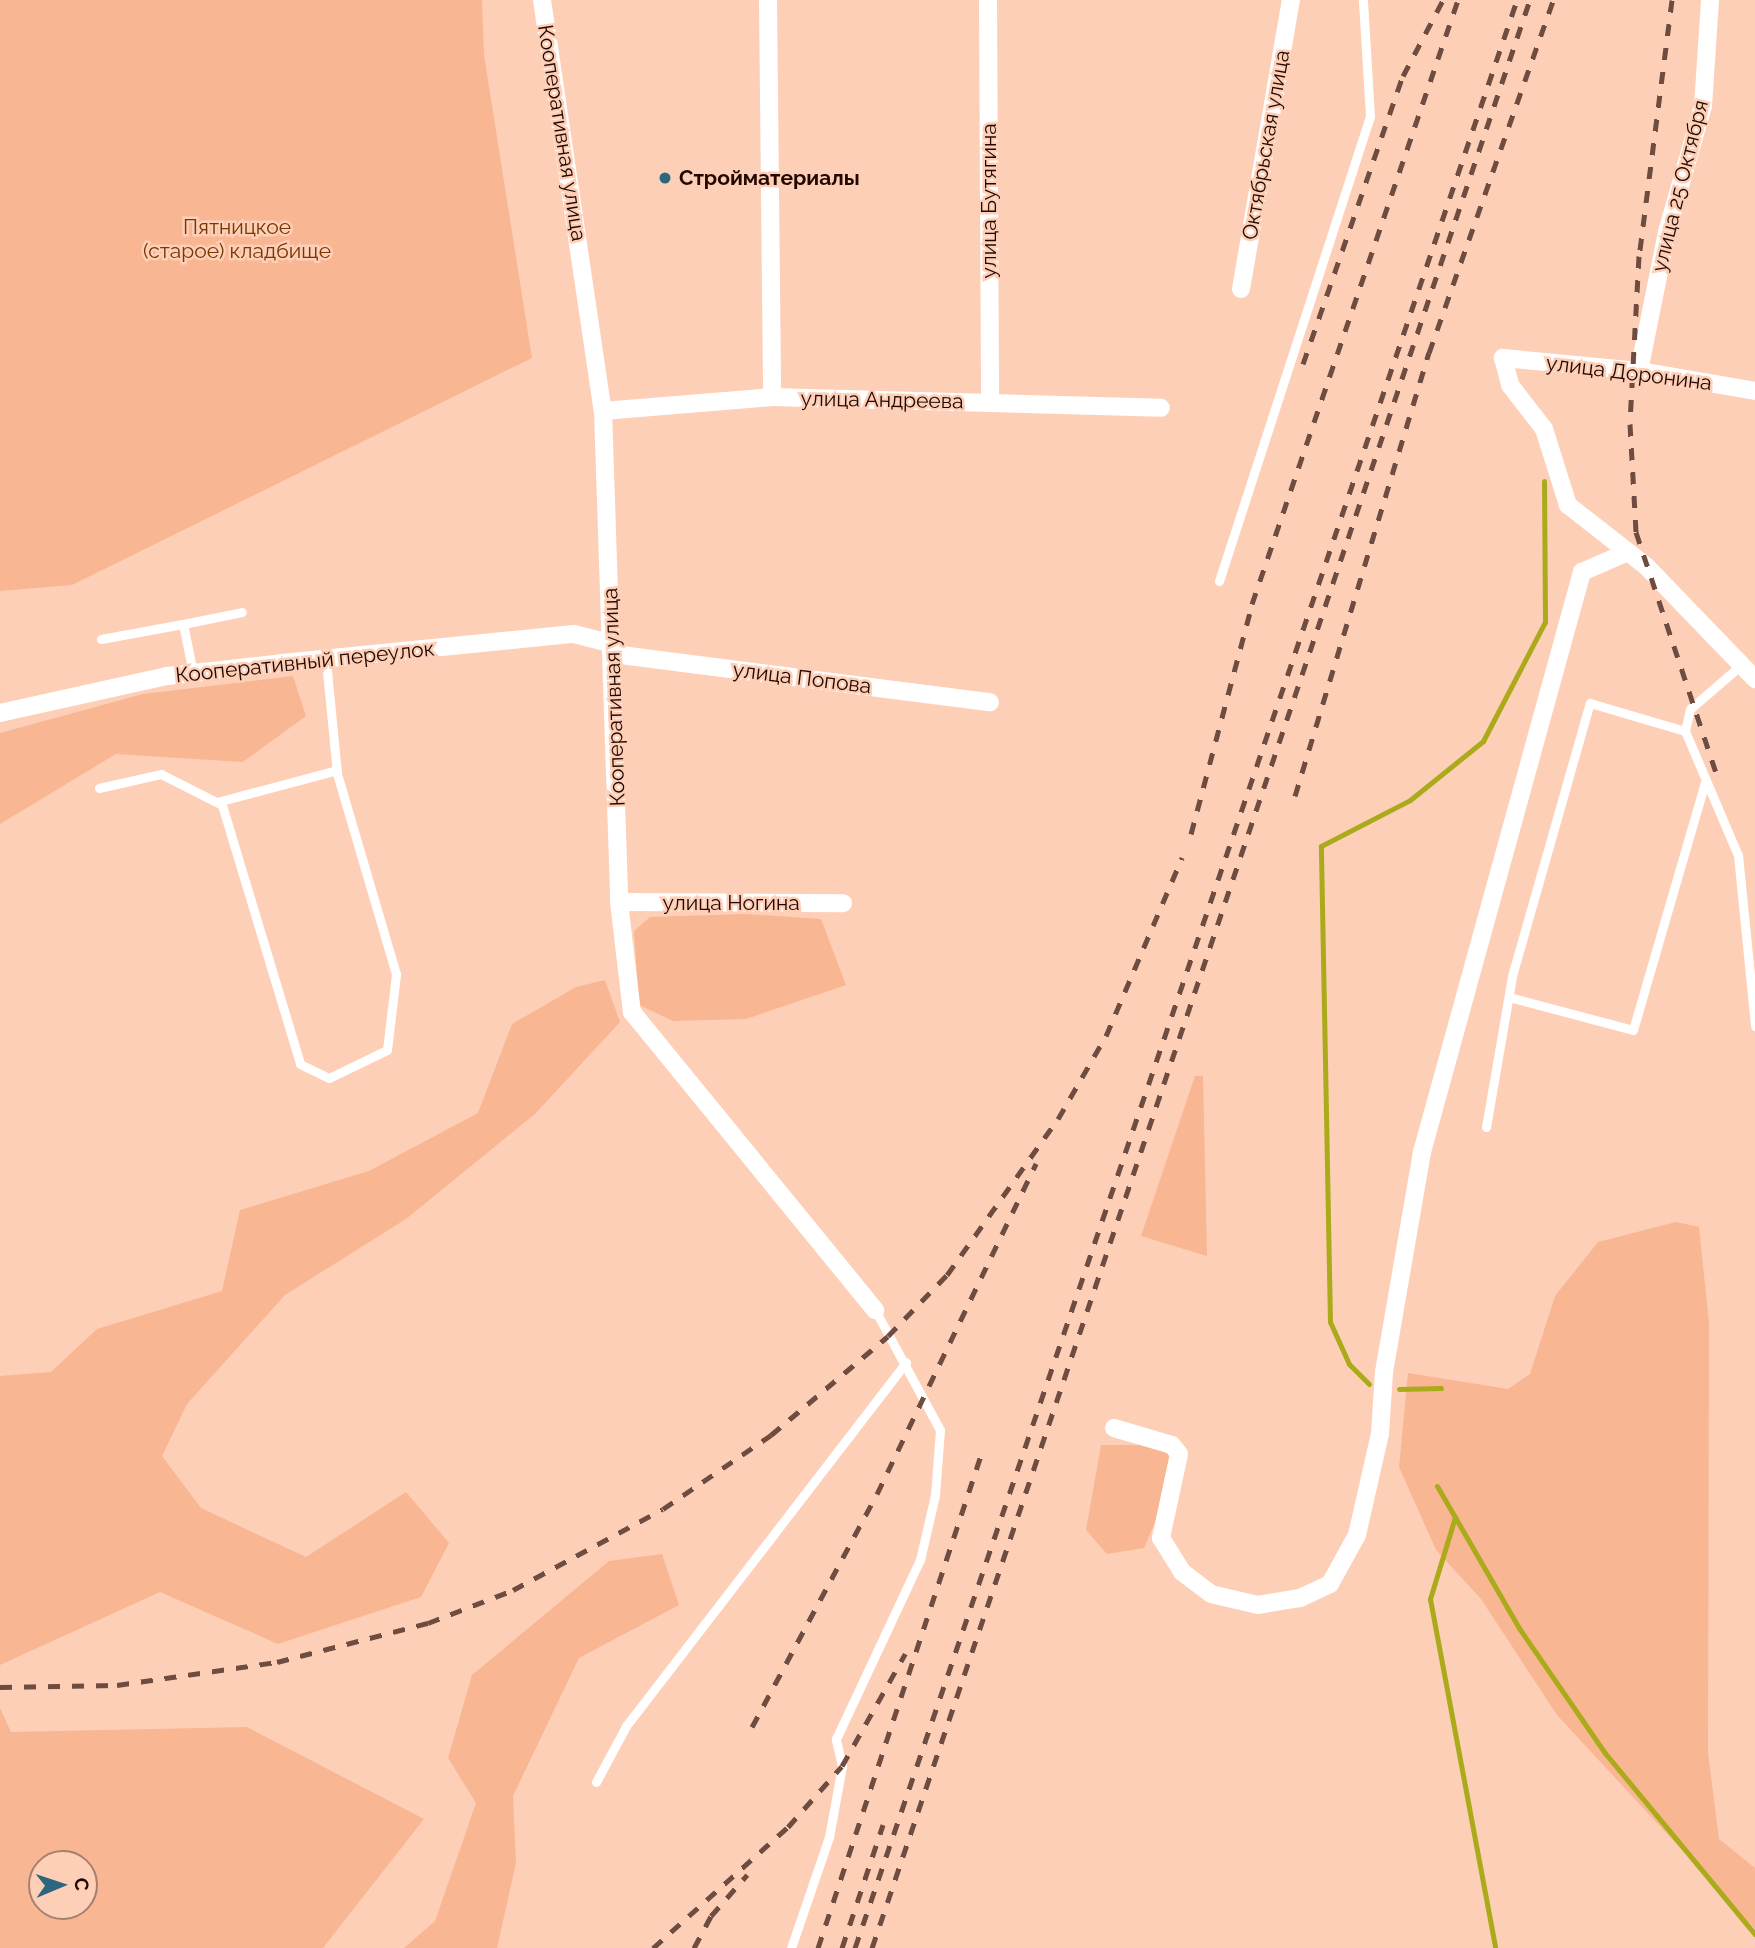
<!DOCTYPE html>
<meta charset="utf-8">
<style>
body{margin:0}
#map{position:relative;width:1755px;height:1948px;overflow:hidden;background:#fecfb7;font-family:Raleway,sans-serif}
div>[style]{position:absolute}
.green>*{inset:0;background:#f9b692}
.stream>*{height:5px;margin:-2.5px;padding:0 2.5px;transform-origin:2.5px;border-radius:2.5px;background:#abaa1b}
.lane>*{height:9px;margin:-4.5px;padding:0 4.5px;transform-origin:4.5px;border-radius:4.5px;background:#fff}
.street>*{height:18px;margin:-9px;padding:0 9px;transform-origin:9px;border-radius:9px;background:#fff}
.rail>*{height:5px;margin-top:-2.5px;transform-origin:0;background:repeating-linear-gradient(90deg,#6e4c3f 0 12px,transparent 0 24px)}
.dots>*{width:19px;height:19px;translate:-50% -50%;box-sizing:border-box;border:4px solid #fecfb7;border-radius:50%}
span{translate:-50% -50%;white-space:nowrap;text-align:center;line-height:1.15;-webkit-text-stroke:5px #fecfb7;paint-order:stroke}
.street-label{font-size:21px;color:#220800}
.poi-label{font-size:21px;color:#220800;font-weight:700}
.left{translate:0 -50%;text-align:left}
.park-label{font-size:21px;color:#783604}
.north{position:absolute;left:28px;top:1850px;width:70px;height:70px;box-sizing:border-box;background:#fecfb7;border:2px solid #a67f6e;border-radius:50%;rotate:88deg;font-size:19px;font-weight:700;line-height:28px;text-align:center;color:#220800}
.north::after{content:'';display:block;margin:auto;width:24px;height:32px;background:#2c667f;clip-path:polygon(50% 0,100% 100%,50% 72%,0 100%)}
</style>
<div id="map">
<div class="green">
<div style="clip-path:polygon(0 0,482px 0,484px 55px,532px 358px,72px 585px,0 591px)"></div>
<div style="clip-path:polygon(293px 676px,306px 716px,243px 762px,116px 754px,0 824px,0 733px,143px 694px)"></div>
<div style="clip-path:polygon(745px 914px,821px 919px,846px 985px,746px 1019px,673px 1021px,639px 1005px,634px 931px,650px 917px)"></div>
<div style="clip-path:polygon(605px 980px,620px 1022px,535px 1114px,406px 1219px,285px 1295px,187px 1404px,162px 1456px,201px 1508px,306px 1557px,406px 1492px,449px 1543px,421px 1597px,278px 1644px,160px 1592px,0 1665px,0 1376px,51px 1372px,97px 1329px,222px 1291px,240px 1210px,369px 1171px,478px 1113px,512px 1024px,576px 987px)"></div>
<div style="clip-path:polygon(1195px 1076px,1203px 1076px,1207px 1256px,1141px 1236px)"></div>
<div style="clip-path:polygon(1676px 1222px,1699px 1227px,1709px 1323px,1708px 1753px,1719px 1839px,1755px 1868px,1755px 1929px,1557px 1715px,1481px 1599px,1436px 1550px,1399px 1467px,1408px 1373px,1508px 1389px,1530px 1374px,1555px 1296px,1598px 1242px)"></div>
<div style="clip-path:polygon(1101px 1445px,1147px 1445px,1171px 1455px,1163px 1504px,1144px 1548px,1107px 1554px,1086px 1530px)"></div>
<div style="clip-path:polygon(662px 1554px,679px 1605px,579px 1658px,513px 1796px,516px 1863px,497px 1948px,404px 1948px,435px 1921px,476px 1803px,448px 1758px,472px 1675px,609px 1561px)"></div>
<div style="clip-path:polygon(evenodd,0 1708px,11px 1732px,247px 1727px,424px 1819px,323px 1948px,0 1948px,0 1708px,42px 1864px,84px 1864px,84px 1906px,42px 1906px,42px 1864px)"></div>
</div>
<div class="stream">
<div style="left:1369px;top:1384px;width:28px;rotate:-135deg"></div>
<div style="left:1349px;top:1364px;width:46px;rotate:-114.3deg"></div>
<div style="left:1330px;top:1322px;width:476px;rotate:-91.1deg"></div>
<div style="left:1321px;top:846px;width:100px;rotate:-27.3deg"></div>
<div style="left:1410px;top:800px;width:94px;rotate:-38.9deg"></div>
<div style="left:1483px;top:741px;width:134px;rotate:-62.5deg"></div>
<div style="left:1545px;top:622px;width:141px;rotate:-90.4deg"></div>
<div style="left:1399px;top:1389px;width:42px;rotate:-1.4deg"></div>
<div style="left:1437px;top:1486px;width:164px;rotate:60deg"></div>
<div style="left:1519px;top:1628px;width:152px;rotate:55.5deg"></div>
<div style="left:1605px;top:1753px;width:235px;rotate:50.4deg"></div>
<div style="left:1455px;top:1517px;width:86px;rotate:107deg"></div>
<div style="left:1430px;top:1599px;width:355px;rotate:79.4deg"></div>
</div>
<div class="lane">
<div style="left:1219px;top:581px;width:489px;rotate:-72deg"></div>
<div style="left:1370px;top:116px;width:116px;rotate:-93.5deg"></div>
<div style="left:183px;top:624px;width:60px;rotate:-11.5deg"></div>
<div style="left:101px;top:639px;width:83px;rotate:-10.4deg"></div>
<div style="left:183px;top:624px;width:50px;rotate:78.5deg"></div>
<div style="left:1741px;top:665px;width:67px;rotate:139.2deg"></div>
<div style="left:1690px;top:709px;width:23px;rotate:103deg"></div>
<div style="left:1685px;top:731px;width:135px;rotate:66.9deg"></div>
<div style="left:1738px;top:855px;width:172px;rotate:84.3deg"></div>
<div style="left:99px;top:788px;width:64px;rotate:-12.7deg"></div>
<div style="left:161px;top:774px;width:68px;rotate:26.9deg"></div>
<div style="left:222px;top:805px;width:270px;rotate:73.2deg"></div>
<div style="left:300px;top:1064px;width:32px;rotate:26deg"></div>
<div style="left:329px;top:1078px;width:64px;rotate:-25.8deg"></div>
<div style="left:387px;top:1050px;width:77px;rotate:-83.2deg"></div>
<div style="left:396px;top:974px;width:209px;rotate:-106.4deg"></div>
<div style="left:337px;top:773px;width:114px;rotate:-95.6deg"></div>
<div style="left:217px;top:802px;width:124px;rotate:-14.9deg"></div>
<div style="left:1509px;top:997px;width:128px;rotate:14.9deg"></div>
<div style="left:1633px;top:1030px;width:258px;rotate:-73.8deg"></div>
<div style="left:1486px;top:1127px;width:153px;rotate:-80.2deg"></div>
<div style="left:1512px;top:976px;width:284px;rotate:-74.1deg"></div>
<div style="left:1590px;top:703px;width:99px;rotate:16.4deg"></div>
<div style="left:596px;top:1782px;width:64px;rotate:-61.8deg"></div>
<div style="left:626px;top:1726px;width:459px;rotate:-52.4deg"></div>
<div style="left:791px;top:1948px;width:117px;rotate:-71.1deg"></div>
<div style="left:829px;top:1837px;width:72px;rotate:-79.6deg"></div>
<div style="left:842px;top:1766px;width:28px;rotate:-103deg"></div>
<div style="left:836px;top:1739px;width:198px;rotate:-64.9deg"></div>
<div style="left:920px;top:1560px;width:67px;rotate:-77deg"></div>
<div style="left:935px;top:1495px;width:65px;rotate:-85.6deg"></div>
<div style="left:940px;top:1430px;width:136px;rotate:-118.4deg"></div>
</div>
<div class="street">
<div style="left:542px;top:0;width:416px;rotate:81.6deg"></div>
<div style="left:603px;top:411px;width:491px;rotate:88.1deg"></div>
<div style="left:619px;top:902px;width:111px;rotate:83.3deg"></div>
<div style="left:632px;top:1012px;width:385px;rotate:50.8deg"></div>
<div style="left:768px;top:0;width:397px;rotate:89.4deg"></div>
<div style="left:988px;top:0;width:402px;rotate:89.7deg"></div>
<div style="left:1241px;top:289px;width:293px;rotate:-80.2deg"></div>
<div style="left:1639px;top:371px;width:142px;rotate:-78.6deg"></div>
<div style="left:1667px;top:232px;width:131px;rotate:-74.1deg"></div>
<div style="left:1703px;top:106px;width:106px;rotate:-86.2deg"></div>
<div style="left:1755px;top:391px;width:118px;rotate:-170.2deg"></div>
<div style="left:1639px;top:371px;width:137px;rotate:-174.5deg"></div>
<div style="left:1503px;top:358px;width:28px;rotate:75deg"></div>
<div style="left:1510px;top:385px;width:56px;rotate:52.3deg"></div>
<div style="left:1544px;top:429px;width:80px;rotate:72.5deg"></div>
<div style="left:1568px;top:505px;width:100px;rotate:38.1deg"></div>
<div style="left:1647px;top:567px;width:156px;rotate:46deg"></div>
<div style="left:603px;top:411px;width:170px;rotate:-4.7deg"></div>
<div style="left:772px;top:397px;width:389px;rotate:1.6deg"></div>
<div style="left:613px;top:654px;width:380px;rotate:7.3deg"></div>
<div style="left:0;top:713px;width:171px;rotate:-12.5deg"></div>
<div style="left:167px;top:676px;width:116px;rotate:-6.4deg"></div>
<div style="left:282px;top:663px;width:293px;rotate:-5.7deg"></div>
<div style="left:574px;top:634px;width:40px;rotate:14.4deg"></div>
<div style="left:619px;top:902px;width:224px;rotate:0.3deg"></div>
<div style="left:1114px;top:1428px;width:60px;rotate:16.3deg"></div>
<div style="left:1172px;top:1445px;width:11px;rotate:52deg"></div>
<div style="left:1179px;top:1454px;width:86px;rotate:102.1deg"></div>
<div style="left:1161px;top:1538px;width:40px;rotate:58deg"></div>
<div style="left:1182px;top:1572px;width:36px;rotate:37deg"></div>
<div style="left:1211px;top:1594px;width:48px;rotate:13.2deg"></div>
<div style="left:1258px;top:1605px;width:43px;rotate:-9.5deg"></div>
<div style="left:1300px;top:1598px;width:33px;rotate:-25deg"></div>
<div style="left:1330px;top:1584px;width:56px;rotate:-61.1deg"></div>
<div style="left:1357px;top:1535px;width:104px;rotate:-77.2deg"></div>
<div style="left:1380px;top:1434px;width:62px;rotate:-86.3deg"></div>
<div style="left:1384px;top:1372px;width:223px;rotate:-80.2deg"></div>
<div style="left:1422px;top:1152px;width:602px;rotate:-74.58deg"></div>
<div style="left:1582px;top:572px;width:50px;rotate:-23.5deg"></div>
</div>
<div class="rail">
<div style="left:1672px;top:0;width:258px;rotate:97.3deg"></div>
<div style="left:1639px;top:256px;width:168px;rotate:93.1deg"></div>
<div style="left:1630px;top:424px;width:108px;rotate:86.8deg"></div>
<div style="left:1636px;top:532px;width:254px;rotate:71.6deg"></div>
<div style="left:1303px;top:364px;width:305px;rotate:-70.9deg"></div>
<div style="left:1403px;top:76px;width:86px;rotate:-62.2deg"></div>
<div style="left:1295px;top:796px;width:463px;rotate:-73.2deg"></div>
<div style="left:1429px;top:353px;width:374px;rotate:-70.6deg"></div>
<div style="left:1191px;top:834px;width:238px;rotate:-75.1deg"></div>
<div style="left:1252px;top:604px;width:638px;rotate:-71.17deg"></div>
<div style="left:0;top:1687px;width:117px;rotate:-1deg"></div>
<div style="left:117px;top:1685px;width:162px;rotate:-8.2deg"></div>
<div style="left:277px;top:1662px;width:156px;rotate:-14.5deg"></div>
<div style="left:428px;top:1623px;width:91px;rotate:-21.2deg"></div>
<div style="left:513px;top:1590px;width:170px;rotate:-28.4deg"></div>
<div style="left:663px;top:1509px;width:131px;rotate:-34.4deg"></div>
<div style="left:771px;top:1435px;width:153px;rotate:-40.2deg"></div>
<div style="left:888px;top:1336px;width:85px;rotate:-46deg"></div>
<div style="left:947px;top:1275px;width:191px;rotate:-54.6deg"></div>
<div style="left:1058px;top:1119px;width:96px;rotate:-60deg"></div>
<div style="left:1106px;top:1036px;width:194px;rotate:-66.9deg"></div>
<div style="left:752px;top:1727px;width:264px;rotate:-61.8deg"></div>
<div style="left:877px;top:1494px;width:367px;rotate:-64.3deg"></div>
<div style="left:653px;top:1948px;width:181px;rotate:-41.9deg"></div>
<div style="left:788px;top:1827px;width:81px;rotate:-48.5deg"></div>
<div style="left:842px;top:1766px;width:129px;rotate:-60.6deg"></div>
<div style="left:694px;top:1948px;width:36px;rotate:-62deg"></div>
<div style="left:711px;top:1916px;width:55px;rotate:-48.7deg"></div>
<div style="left:818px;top:1948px;width:526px;rotate:-71.7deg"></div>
<div style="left:842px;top:1948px;width:130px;rotate:-71.6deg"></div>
<div style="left:855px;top:1948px;width:2057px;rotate:-71.23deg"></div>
<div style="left:872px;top:1948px;width:2056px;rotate:-71.34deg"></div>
</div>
<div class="dots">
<div style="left:665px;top:178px;background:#2c667f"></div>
</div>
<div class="street-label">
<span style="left:562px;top:133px;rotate:81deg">Кооперативная улица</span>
<span style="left:1266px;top:145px;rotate:-80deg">Октябрьская улица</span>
<span style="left:1680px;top:186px;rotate:-76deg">улица 25 Октября</span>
<span style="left:989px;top:201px;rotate:-90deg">улица Бутягина</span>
<span style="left:1629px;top:373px;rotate:7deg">улица Доронина</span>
<span style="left:882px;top:400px;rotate:1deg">улица Андреева</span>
<span style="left:305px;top:662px;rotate:-6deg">Кооперативный переулок</span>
<span style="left:802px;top:678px;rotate:7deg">улица Попова</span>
<span style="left:614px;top:697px;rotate:-92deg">Кооперативная улица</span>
<span style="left:731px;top:903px">улица Ногина</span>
</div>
<div class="poi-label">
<span class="left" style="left:679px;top:178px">Стройматериалы</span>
</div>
<div class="park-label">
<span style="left:237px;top:239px">Пятницкое<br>(старое) кладбище</span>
</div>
<div class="north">С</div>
</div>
